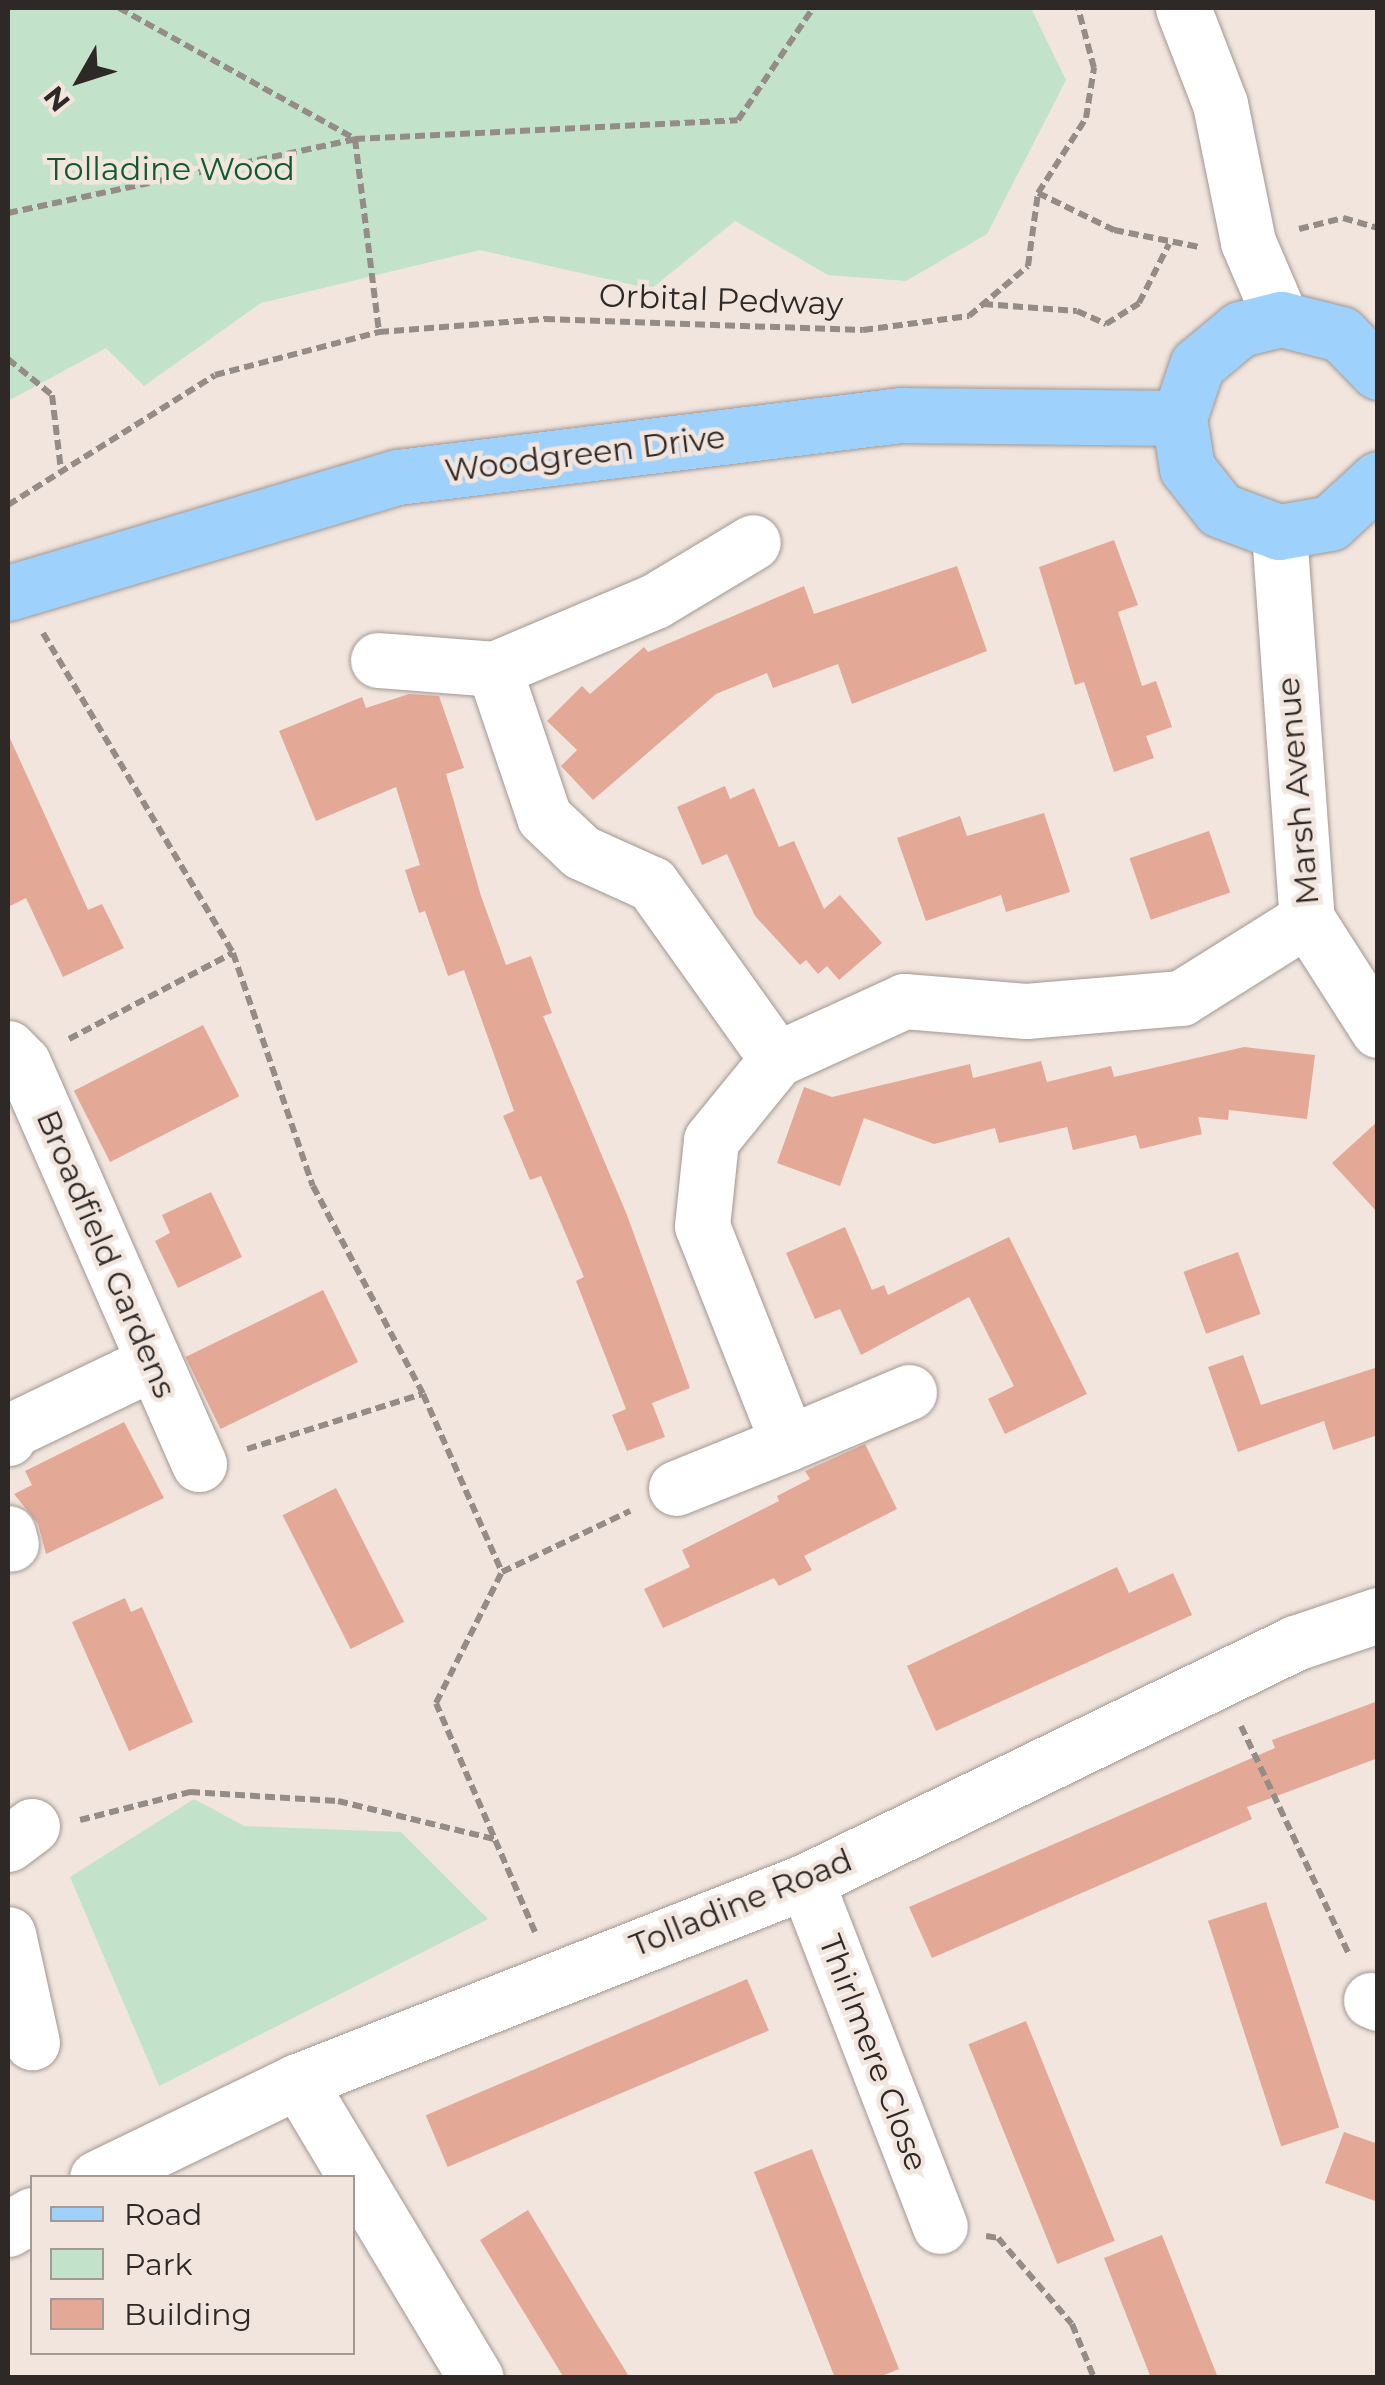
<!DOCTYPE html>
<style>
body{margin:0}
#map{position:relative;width:1385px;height:2385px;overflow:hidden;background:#f1e5de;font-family:Montserrat,sans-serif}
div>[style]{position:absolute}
.green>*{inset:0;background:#c2e3c9}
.building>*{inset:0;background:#e3a996;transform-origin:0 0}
.path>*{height:6px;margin-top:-3px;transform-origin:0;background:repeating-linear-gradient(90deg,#958c87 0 10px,transparent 0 15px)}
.roads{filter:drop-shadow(0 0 2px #a29791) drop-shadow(0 0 2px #a29791)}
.minor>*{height:55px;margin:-27.5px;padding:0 27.5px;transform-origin:27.5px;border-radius:27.5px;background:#fff}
.major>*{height:55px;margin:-27.5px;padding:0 27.5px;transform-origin:27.5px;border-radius:27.5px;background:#9ed1fb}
span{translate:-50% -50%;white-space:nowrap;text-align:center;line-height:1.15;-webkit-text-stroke:9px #f1e5de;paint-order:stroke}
.park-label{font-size:32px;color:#0f5b2d}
.street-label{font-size:32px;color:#2e2927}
.frame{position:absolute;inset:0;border:10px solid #2e2927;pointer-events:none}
.legend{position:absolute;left:30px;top:2175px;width:325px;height:180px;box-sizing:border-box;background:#f1e5de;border:2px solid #a39a95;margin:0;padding:12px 18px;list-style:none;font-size:30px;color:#2e2927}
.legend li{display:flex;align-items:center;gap:20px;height:50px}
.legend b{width:50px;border:2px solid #a39a95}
.north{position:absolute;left:30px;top:30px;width:100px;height:100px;-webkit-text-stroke:8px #f1e5de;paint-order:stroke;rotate:231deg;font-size:28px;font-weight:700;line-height:40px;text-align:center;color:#2e2927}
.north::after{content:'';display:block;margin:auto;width:35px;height:45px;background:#2e2927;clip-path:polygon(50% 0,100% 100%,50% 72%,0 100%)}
</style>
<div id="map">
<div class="green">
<div style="clip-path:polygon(8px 8px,1031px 8px,1066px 80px,987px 234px,906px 281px,828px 275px,735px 221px,651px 289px,480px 250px,261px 303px,144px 386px,106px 348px,8px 401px)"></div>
<div style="clip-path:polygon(194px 1799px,244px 1826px,401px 1832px,488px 1919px,159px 2086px,70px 1877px)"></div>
</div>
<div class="building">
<div style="clip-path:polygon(1114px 540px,1138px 605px,1118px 612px,1142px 686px,1156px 681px,1172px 727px,1146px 736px,1154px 758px,1114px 772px,1084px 682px,1075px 685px,1039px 567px)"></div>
<div style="clip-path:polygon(957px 566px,987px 651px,852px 704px,838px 664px,773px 688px,767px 673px,716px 694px,593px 800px,561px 766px,577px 750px,547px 721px,582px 686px,590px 694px,644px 647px,648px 652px,804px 586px,814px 614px)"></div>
<div style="clip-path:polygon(409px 694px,439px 696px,464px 768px,446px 774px,481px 896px,506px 965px,531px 956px,552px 1013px,543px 1016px,627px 1215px,690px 1388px,652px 1403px,665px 1437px,627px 1451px,612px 1415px,626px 1409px,576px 1281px,584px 1277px,541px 1176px,530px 1180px,503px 1116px,514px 1111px,464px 970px,448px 976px,425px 911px,419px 913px,405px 870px,420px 865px,396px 787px,316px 821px,279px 731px,362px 697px,366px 708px)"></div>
<div style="clip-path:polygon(8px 734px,88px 910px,102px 904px,124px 948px,63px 977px,26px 898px,8px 907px)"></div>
<div style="clip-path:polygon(725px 786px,730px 799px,754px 788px,779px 847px,794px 841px,824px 909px,840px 895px,882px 943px,839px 980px,827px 966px,818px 974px,806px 960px,800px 965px,755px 916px,727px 854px,702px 865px,677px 807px)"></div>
<div style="clip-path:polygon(1044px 813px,1070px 892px,1006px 912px,1001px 895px,926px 921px,897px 838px,960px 816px,967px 836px)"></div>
<div style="left:1209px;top:831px;width:65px;height:84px;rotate:71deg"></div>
<div style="left:203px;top:1025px;width:80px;height:145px;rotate:63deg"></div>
<div style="clip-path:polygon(1244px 1047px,1315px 1055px,1307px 1119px,1229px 1110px,1228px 1120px,1198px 1117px,1202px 1134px,1140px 1149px,1136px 1135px,1073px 1150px,1067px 1127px,999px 1143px,995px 1128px,934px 1144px,864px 1118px,840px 1186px,777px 1163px,804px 1087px,832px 1097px,970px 1064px,973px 1078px,1041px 1061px,1047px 1082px,1111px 1066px,1114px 1077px)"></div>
<div style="clip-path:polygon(1378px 1121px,1378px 1213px,1332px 1163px)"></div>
<div style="clip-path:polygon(211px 1192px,242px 1257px,178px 1288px,155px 1241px,170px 1233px,162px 1215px)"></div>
<div style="clip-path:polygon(845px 1227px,872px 1290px,884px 1285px,888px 1295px,1009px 1237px,1087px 1394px,1005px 1434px,988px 1399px,1014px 1386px,969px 1297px,861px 1355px,840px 1309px,815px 1319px,786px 1253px)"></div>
<div style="left:1238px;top:1252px;width:66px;height:58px;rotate:70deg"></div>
<div style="left:323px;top:1290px;width:80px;height:153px;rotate:64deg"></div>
<div style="clip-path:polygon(1243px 1355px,1261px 1405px,1378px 1367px,1378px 1435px,1333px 1450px,1324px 1421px,1238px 1452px,1208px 1367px)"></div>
<div style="clip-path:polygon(124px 1422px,164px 1498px,46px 1554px,38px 1524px,14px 1494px,32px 1485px,25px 1471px)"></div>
<div style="clip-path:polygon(865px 1444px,897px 1509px,804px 1556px,812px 1570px,779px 1586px,774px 1578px,663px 1628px,644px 1589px,690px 1567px,682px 1550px,779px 1501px,777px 1496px,810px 1479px,805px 1471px)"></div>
<div style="left:336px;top:1488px;width:150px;height:60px;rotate:63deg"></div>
<div style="clip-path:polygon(1117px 1567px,1129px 1593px,1173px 1573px,1192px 1615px,936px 1731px,907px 1666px)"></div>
<div style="clip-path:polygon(125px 1598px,131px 1612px,142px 1607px,193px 1722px,129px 1751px,72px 1622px)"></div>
<div style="clip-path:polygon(1378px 1701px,1378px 1758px,1247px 1807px,1252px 1819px,932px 1958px,909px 1907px,1275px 1748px,1272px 1740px)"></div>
<div style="left:1266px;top:1902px;width:237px;height:61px;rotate:72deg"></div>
<div style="left:747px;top:1979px;width:56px;height:349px;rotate:67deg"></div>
<div style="left:1026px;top:2021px;width:237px;height:62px;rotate:68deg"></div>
<div style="clip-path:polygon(1344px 2132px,1378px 2144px,1378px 2202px,1325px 2183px)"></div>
<div style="clip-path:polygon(812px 2149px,899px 2369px,877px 2378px,835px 2378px,754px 2172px)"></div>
<div style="clip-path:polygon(528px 2210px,588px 2310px,630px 2378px,564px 2378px,480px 2240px)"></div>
<div style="clip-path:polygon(1162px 2235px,1218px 2378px,1151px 2378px,1104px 2258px)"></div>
</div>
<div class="path">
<div style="left:119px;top:8px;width:270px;rotate:29deg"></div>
<div style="left:355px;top:139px;width:194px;rotate:82.9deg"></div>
<div style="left:1038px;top:193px;width:89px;rotate:-57.4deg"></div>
<div style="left:1086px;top:118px;width:51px;rotate:-80.9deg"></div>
<div style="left:1094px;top:68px;width:62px;rotate:-104.9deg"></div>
<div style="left:8px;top:213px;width:355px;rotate:-12deg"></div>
<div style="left:355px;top:139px;width:383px;rotate:-2.8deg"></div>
<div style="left:738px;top:120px;width:135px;rotate:-56.2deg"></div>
<div style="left:1299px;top:229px;width:45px;rotate:-14deg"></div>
<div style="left:1343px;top:218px;width:36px;rotate:16deg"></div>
<div style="left:983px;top:304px;width:94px;rotate:4.3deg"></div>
<div style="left:1077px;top:311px;width:32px;rotate:24deg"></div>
<div style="left:1106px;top:324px;width:39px;rotate:-32deg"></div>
<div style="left:1139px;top:303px;width:66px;rotate:-63deg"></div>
<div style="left:8px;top:359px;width:57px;rotate:39.3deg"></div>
<div style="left:52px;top:395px;width:77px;rotate:83.2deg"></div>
<div style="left:8px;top:505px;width:244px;rotate:-32.1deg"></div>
<div style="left:215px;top:375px;width:170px;rotate:-14.7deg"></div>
<div style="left:379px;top:332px;width:167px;rotate:-4.5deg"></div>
<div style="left:545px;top:319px;width:318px;rotate:2deg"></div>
<div style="left:863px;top:330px;width:107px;rotate:-7.5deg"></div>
<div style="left:969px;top:316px;width:77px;rotate:-40.3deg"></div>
<div style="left:1028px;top:266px;width:74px;rotate:-82.2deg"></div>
<div style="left:1038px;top:193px;width:85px;rotate:26deg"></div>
<div style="left:1114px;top:230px;width:87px;rotate:11.3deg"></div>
<div style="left:43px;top:633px;width:372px;rotate:59.3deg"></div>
<div style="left:233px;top:953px;width:246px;rotate:71.1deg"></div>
<div style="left:313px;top:1186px;width:235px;rotate:62.1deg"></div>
<div style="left:423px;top:1394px;width:195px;rotate:66.1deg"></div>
<div style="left:69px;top:1039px;width:185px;rotate:-27.7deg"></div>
<div style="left:247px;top:1449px;width:184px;rotate:-17.4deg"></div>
<div style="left:1241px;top:1726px;width:252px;rotate:64.7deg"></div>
<div style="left:80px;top:1820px;width:114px;rotate:-14.3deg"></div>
<div style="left:190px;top:1792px;width:148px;rotate:3.5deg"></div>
<div style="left:338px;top:1801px;width:161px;rotate:13.7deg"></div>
<div style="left:535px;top:1932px;width:249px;rotate:-113.4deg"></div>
<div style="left:436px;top:1703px;width:147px;rotate:-63.3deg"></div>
<div style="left:502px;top:1572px;width:142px;rotate:-25.5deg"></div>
<div style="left:986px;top:2236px;width:12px;rotate:9deg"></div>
<div style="left:998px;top:2238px;width:113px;rotate:49.3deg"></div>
<div style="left:1072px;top:2324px;width:58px;rotate:67.8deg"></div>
</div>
<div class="roads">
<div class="minor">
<div style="left:1183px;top:8px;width:103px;rotate:68.9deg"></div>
<div style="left:1220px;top:104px;width:141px;rotate:78.5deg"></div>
<div style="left:1248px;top:242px;width:84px;rotate:66.8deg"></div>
<div style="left:1279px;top:532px;width:388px;rotate:85.9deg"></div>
<div style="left:1307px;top:919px;width:132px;rotate:57.4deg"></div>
<div style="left:378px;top:660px;width:116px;rotate:4.4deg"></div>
<div style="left:494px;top:669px;width:156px;rotate:71.3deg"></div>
<div style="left:544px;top:817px;width:51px;rotate:43.4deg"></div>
<div style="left:581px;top:852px;width:78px;rotate:24.3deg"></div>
<div style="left:652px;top:884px;width:215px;rotate:54.5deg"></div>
<div style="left:494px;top:669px;width:175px;rotate:-22.9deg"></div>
<div style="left:655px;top:601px;width:114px;rotate:-31deg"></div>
<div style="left:8px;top:1048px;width:21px;rotate:45deg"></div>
<div style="left:23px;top:1063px;width:438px;rotate:66.3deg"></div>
<div style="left:909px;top:1392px;width:131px;rotate:157.1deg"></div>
<div style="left:788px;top:1443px;width:233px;rotate:-111.6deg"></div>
<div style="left:702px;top:1226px;width:86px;rotate:-84deg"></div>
<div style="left:711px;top:1140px;width:104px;rotate:-50.8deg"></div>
<div style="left:777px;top:1059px;width:140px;rotate:-24.5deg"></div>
<div style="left:904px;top:1001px;width:122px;rotate:4.7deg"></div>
<div style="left:1026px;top:1011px;width:156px;rotate:-4.8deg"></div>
<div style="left:1181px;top:998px;width:149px;rotate:-32.1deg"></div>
<div style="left:8px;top:1438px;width:9px;rotate:-63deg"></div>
<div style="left:12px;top:1430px;width:155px;rotate:-25.6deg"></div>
<div style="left:676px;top:1488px;width:121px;rotate:-21.9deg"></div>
<div style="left:8px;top:1533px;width:11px;rotate:75deg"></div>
<div style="left:8px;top:1844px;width:30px;rotate:-37deg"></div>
<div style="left:806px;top:1881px;width:370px;rotate:68.8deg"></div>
<div style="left:8px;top:1934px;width:111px;rotate:77.5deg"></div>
<div style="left:1371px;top:2000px;width:8px;rotate:23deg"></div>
<div style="left:298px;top:2081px;width:346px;rotate:59.1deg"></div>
<div style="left:97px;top:2178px;width:223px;rotate:-25.8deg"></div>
<div style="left:298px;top:2081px;width:546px;rotate:-21.49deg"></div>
<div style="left:806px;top:1881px;width:544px;rotate:-25.95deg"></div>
<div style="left:1295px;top:1643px;width:88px;rotate:-18.6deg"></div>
<div style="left:8px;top:2229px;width:28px;rotate:-30deg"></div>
</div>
<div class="major">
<div style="left:1378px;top:372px;width:53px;rotate:-134.2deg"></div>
<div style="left:1341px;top:334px;width:62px;rotate:-166deg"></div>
<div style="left:1281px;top:319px;width:42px;rotate:166.3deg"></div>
<div style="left:1240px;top:329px;width:56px;rotate:140.1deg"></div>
<div style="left:1197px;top:365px;width:56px;rotate:108.8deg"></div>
<div style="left:1179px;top:418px;width:51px;rotate:80.9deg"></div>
<div style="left:1187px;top:468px;width:53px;rotate:51.8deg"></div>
<div style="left:1220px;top:510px;width:63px;rotate:20.4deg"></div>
<div style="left:1279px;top:532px;width:52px;rotate:-10deg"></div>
<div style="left:1330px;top:523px;width:65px;rotate:-42.5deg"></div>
<div style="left:8px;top:593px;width:407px;rotate:-16.6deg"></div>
<div style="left:398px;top:477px;width:507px;rotate:-7.03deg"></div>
<div style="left:901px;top:415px;width:278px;rotate:0.6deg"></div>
</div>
</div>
<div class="park-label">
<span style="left:171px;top:169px">Tolladine Wood</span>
</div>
<div class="street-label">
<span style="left:721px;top:300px;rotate:2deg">Orbital Pedway</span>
<span style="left:585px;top:454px;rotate:-7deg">Woodgreen Drive</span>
<span style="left:1298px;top:791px;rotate:-95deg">Marsh Avenue</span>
<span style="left:106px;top:1254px;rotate:67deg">Broadfield Gardens</span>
<span style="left:741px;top:1903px;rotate:-22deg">Tolladine Road</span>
<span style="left:873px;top:2053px;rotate:69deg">Thirlmere Close</span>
</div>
<div class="frame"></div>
<ul class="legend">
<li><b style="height:12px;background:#9ed1fb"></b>Road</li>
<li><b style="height:28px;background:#c2e3c9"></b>Park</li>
<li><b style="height:28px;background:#e3a996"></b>Building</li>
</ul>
<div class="north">N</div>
</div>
